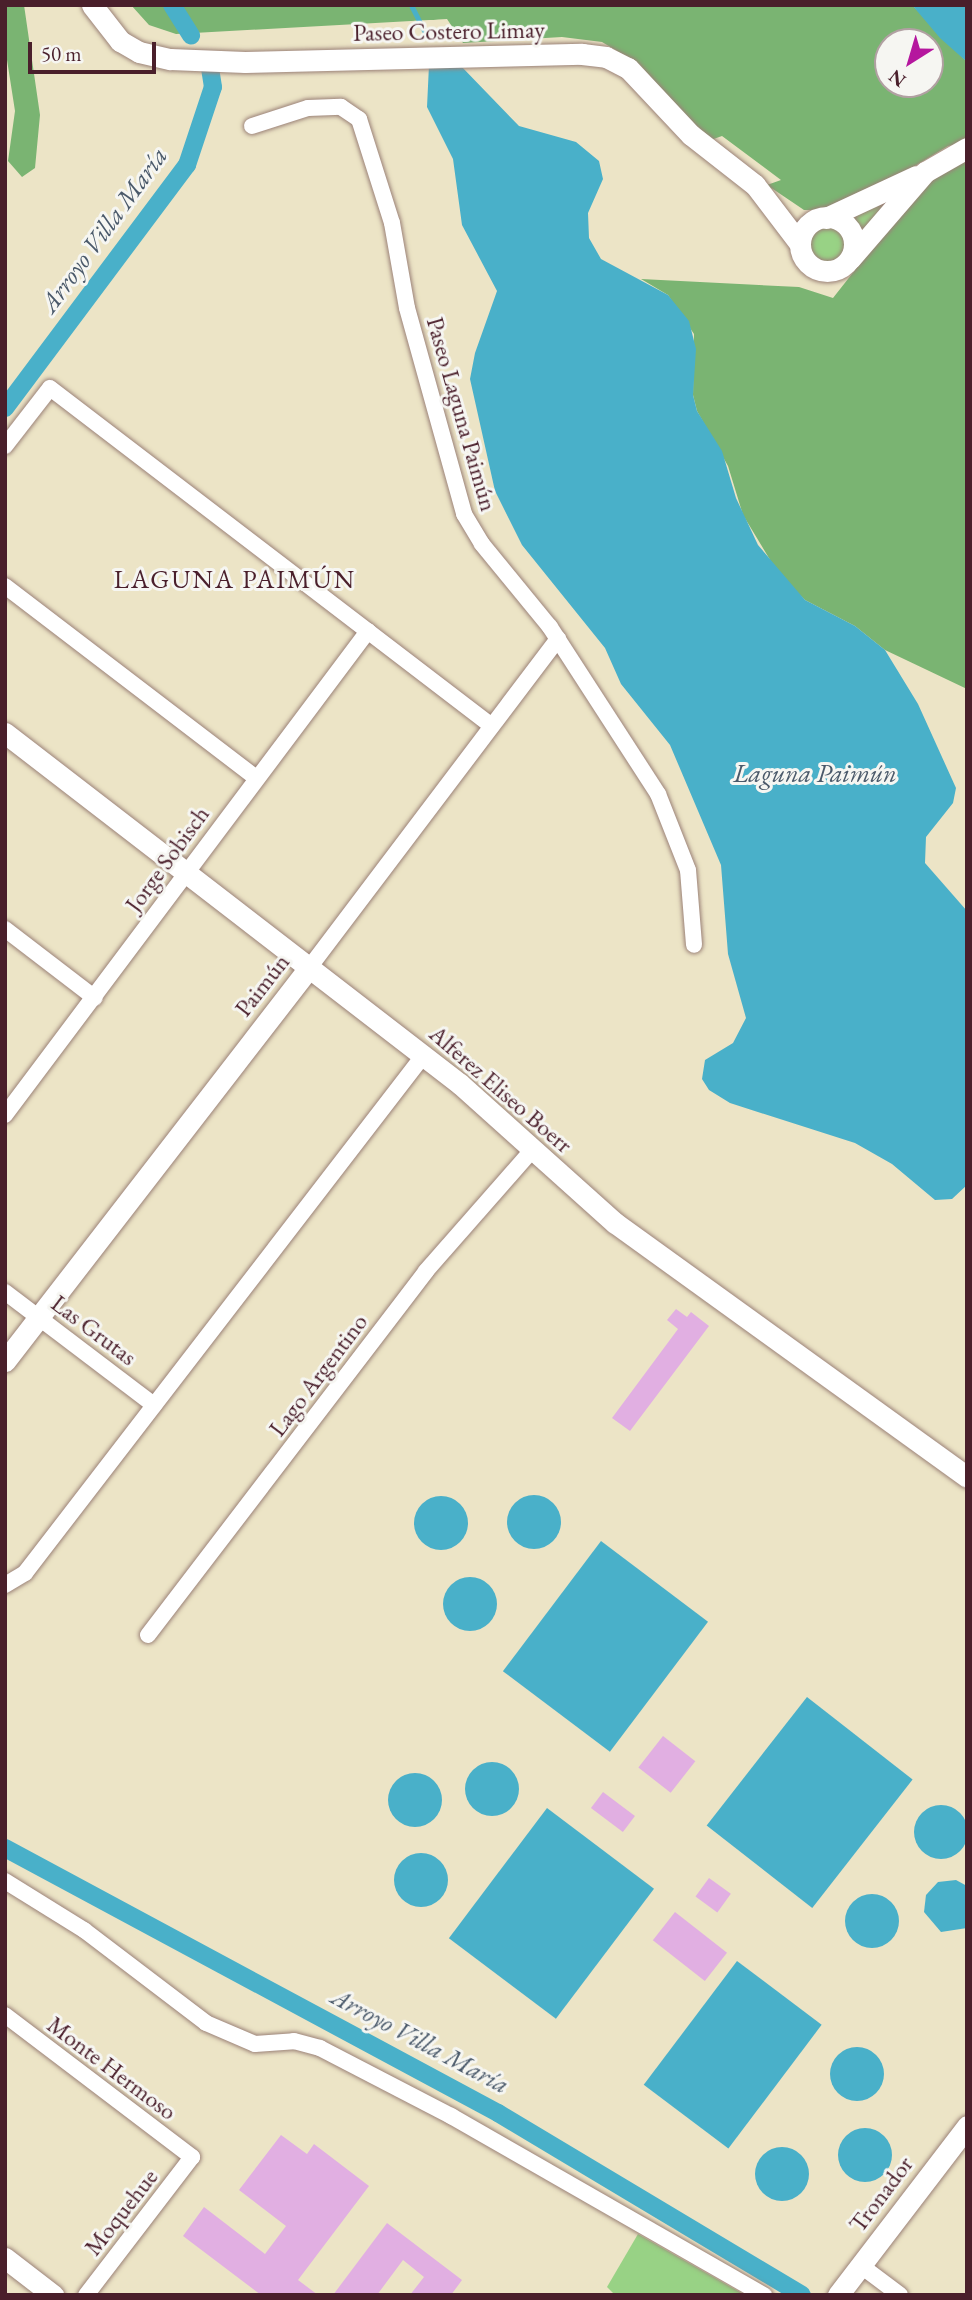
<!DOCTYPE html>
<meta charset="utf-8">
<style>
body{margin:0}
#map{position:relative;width:972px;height:2300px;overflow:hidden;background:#ece4c6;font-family:"EB Garamond",serif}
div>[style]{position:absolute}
.green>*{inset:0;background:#98d285}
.round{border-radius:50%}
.forest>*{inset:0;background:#7ab472}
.water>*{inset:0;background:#49b0c9;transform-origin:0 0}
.stream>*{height:5px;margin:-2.5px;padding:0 2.5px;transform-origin:2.5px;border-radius:2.5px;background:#49b0c9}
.canal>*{height:18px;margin:-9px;padding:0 9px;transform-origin:9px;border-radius:9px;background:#49b0c9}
.building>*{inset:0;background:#e1afe2;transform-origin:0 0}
.roads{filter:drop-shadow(0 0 2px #9b8278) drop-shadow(0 0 2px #9b8278)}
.street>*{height:16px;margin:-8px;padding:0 8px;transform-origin:8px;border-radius:8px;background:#fff}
.secondary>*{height:21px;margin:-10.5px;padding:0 10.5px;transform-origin:10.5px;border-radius:10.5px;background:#fff}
.secondary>.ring{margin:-10.5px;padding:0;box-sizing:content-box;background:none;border:21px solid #fff;border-radius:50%}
span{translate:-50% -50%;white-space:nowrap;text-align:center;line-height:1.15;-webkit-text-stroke:6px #f6f6f2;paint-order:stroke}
.street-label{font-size:24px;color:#4a1f2b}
.water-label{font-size:26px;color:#4a596a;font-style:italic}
.neighbourhood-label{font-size:26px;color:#4a1f2b;letter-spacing:2px}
.frame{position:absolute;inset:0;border:7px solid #4a1f2b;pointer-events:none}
.north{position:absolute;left:874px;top:28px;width:70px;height:70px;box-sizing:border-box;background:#f6f6f2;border:2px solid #b1a0a2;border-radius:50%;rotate:217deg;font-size:19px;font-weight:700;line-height:28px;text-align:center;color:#4a1f2b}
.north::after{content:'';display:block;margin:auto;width:24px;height:32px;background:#b5179e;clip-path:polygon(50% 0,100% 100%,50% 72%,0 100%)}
.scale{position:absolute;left:28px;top:42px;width:128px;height:32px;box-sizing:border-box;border:4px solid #4a1f2b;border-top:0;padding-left:9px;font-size:21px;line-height:24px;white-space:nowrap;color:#4a1f2b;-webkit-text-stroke:5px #f6f6f2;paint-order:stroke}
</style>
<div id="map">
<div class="green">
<div style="clip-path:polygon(908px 186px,858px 240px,841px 216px)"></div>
<div class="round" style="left:808px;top:226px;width:38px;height:38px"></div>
<div style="clip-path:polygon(638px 2234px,745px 2295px,615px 2295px,607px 2287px)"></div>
</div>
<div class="forest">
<div style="clip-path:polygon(5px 5px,24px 5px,40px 115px,35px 168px,22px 177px,8px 161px,15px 111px,5px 47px)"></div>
<div style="clip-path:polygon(evenodd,131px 5px,912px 5px,967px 62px,967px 142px,948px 146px,903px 173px,822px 210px,804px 210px,767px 185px,781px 180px,722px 136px,708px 141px,639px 64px,602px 42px,562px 37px,463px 43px,447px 19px,176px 34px,149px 25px,131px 5px,888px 42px,930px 42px,930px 84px,888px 84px,888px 42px)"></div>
<div style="clip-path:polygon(967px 156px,967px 689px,885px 650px,855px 626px,805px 600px,778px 573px,743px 515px,728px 466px,697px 411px,693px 395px,694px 334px,668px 295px,641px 279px,799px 287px,833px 298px,922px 185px)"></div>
</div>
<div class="water">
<div style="clip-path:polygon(912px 5px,967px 5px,967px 62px,940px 38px)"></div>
<div style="clip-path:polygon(429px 65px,460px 65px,519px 126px,576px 142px,599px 161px,603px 179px,588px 213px,589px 238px,601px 259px,668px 295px,689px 321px,696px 349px,693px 395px,697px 411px,722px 451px,736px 498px,758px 545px,805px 600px,855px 626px,885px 650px,918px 704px,956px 788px,953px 803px,926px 837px,925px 863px,967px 911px,967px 1185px,952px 1199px,935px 1200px,892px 1164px,855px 1143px,730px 1103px,709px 1090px,702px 1079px,705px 1060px,733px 1043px,746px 1018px,728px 954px,721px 865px,670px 745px,621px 684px,605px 648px,522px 545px,495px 491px,470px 379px,475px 353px,497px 291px,462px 225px,453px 159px,427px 107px)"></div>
<div class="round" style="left:507px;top:1495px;width:54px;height:54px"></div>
<div class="round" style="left:414px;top:1496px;width:54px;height:54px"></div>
<div style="left:601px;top:1541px;width:134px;height:163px;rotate:37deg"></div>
<div class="round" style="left:443px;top:1577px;width:54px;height:54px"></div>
<div style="left:807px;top:1697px;width:134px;height:163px;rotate:38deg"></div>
<div class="round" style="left:465px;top:1762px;width:54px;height:54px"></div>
<div class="round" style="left:388px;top:1773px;width:54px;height:54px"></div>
<div class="round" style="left:914px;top:1805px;width:54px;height:54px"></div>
<div style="left:547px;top:1808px;width:134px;height:163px;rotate:37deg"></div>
<div class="round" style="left:394px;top:1853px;width:54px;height:54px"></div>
<div style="clip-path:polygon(956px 1880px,967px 1886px,967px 1928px,941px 1932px,924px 1912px,926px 1895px,938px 1882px)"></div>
<div class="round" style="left:845px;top:1894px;width:54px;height:54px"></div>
<div style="left:737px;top:1961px;width:106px;height:155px;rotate:37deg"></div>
<div class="round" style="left:830px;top:2047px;width:54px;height:54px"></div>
<div class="round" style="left:838px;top:2128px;width:54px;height:54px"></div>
<div class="round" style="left:755px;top:2147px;width:54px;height:54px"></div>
</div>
<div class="stream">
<div style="left:411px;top:5px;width:29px;rotate:63deg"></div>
</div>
<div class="canal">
<div style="left:172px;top:5px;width:36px;rotate:58deg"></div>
<div style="left:5px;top:408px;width:304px;rotate:-53.2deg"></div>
<div style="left:187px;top:165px;width:82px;rotate:-71.6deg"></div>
<div style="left:213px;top:87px;width:19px;rotate:-99deg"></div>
<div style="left:5px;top:1848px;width:560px;rotate:28.26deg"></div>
<div style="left:498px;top:2113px;width:354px;rotate:30.9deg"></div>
</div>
<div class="building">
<div style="clip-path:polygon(676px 1309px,687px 1317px,691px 1312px,709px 1326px,630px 1431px,612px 1418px,678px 1329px,667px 1320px)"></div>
<div style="left:663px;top:1736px;width:41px;height:40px;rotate:38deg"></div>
<div style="left:603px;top:1792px;width:40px;height:20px;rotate:37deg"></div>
<div style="left:709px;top:1878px;width:27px;height:23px;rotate:36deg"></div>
<div style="left:675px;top:1912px;width:66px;height:36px;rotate:38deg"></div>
<div style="clip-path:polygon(281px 2135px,307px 2154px,314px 2144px,369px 2186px,298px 2280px,318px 2295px,261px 2295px,183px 2236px,204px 2207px,265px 2254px,286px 2226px,239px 2190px)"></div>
<div style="clip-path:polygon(387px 2223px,462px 2280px,451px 2295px,410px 2295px,424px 2277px,403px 2260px,377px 2295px,333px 2295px)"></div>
</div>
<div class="roads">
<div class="street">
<div style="left:252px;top:126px;width:59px;rotate:-17.8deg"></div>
<div style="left:308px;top:108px;width:33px;rotate:-2deg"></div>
<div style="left:341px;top:107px;width:22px;rotate:34deg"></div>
<div style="left:359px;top:119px;width:109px;rotate:72.4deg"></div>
<div style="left:392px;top:223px;width:86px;rotate:80deg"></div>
<div style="left:407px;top:308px;width:214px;rotate:74.5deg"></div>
<div style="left:464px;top:514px;width:35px;rotate:59deg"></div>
<div style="left:482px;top:544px;width:107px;rotate:50.7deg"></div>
<div style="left:550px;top:627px;width:199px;rotate:57.1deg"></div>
<div style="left:658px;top:794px;width:82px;rotate:68.5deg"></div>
<div style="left:688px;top:870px;width:75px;rotate:85.4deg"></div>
<div style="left:5px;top:446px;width:73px;rotate:-52.2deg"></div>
<div style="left:50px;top:388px;width:556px;rotate:37.41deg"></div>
<div style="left:5px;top:586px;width:316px;rotate:37.4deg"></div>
<div style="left:5px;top:929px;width:113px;rotate:37.5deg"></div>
<div style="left:309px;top:968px;width:413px;rotate:-52.9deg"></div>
<div style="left:5px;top:1115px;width:605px;rotate:-53.13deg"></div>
<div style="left:5px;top:1292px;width:187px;rotate:37.2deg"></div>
<div style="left:5px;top:1585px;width:23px;rotate:-31deg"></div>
<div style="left:25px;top:1573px;width:652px;rotate:-52.41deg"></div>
<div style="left:148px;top:1635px;width:458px;rotate:-52.6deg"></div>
<div style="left:426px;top:1271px;width:162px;rotate:-48.7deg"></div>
<div style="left:5px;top:1881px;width:93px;rotate:31.8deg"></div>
<div style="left:84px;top:1930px;width:153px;rotate:37.3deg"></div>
<div style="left:206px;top:2023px;width:53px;rotate:23.2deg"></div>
<div style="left:255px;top:2044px;width:39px;rotate:-4deg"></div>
<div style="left:294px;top:2041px;width:27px;rotate:15deg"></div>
<div style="left:320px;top:2048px;width:148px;rotate:27.4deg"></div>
<div style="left:451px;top:2116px;width:361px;rotate:29.8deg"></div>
<div style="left:5px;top:2015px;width:235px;rotate:37.2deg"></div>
<div style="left:192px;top:2157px;width:174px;rotate:127.5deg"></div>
<div style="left:860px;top:2265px;width:50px;rotate:36.9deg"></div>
</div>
<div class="secondary">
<div style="left:92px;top:5px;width:46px;rotate:52.1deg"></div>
<div style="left:120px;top:41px;width:22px;rotate:30deg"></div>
<div style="left:139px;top:52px;width:32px;rotate:13deg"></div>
<div style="left:170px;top:59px;width:75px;rotate:2.3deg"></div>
<div style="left:245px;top:62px;width:337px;rotate:-1.4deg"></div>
<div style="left:582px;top:54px;width:24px;rotate:7deg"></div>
<div style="left:606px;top:57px;width:25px;rotate:27deg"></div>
<div style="left:628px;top:68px;width:92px;rotate:46.8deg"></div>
<div style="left:691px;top:135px;width:81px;rotate:38deg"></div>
<div style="left:755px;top:185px;width:74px;rotate:52.7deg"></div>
<div class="ring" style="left:800px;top:217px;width:33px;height:33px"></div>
<div style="left:826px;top:218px;width:99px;rotate:-25deg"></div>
<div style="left:850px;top:259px;width:115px;rotate:-49.2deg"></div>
<div style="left:925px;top:172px;width:48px;rotate:-29.7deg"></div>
<div style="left:5px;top:733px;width:575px;rotate:37.65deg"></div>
<div style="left:460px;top:1084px;width:208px;rotate:41.9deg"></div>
<div style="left:615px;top:1223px;width:434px;rotate:35.8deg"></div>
<div style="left:5px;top:1361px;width:497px;rotate:-52.3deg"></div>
<div style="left:5px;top:2258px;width:61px;rotate:37.6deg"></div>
<div style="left:838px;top:2295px;width:213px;rotate:-52.6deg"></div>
</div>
</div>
<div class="street-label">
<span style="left:449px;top:31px;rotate:-1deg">Paseo Costero Limay</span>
<span style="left:462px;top:414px;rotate:74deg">Paseo Laguna Paimún</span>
<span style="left:167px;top:859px;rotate:-54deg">Jorge Sobisch</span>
<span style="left:262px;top:985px;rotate:-52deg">Paimún</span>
<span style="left:501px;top:1089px;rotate:41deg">Alferez Eliseo Boerr</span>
<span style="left:94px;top:1330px;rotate:37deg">Las Grutas</span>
<span style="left:318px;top:1375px;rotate:-53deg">Lago Argentino</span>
<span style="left:112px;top:2068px;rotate:37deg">Monte Hermoso</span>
<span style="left:881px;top:2194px;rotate:-53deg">Tronador</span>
<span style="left:121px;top:2212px;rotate:-52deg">Moquehue</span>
</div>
<div class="water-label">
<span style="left:104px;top:230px;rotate:-54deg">Arroyo Villa María</span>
<span style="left:815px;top:774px">Laguna Paimún</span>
<span style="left:420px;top:2041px;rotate:28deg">Arroyo Villa María</span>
</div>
<div class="neighbourhood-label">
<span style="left:235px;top:580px">LAGUNA PAIMÚN</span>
</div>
<div class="frame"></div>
<div class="north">N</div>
<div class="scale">50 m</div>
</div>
